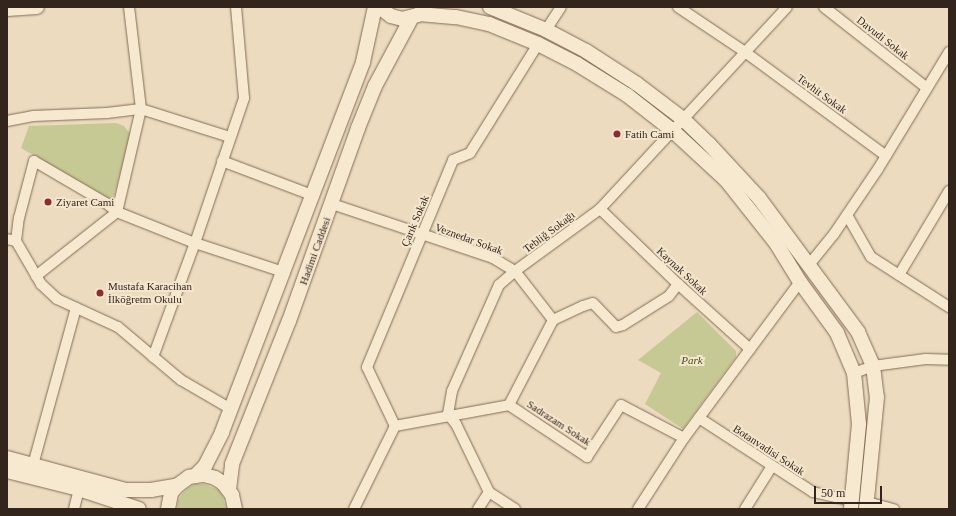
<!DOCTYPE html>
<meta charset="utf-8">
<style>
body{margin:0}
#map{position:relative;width:956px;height:516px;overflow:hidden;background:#ecdbbe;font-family:Georgia,serif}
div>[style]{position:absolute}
.green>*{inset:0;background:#c6c993}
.roads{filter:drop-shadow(0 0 1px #836c57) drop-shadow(0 0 1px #836c57)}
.street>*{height:10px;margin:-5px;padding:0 5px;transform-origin:5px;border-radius:5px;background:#f7e9d0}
.secondary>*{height:14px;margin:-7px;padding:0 7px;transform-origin:7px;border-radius:7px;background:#f7e9d0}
.dots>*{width:11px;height:11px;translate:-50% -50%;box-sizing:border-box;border:2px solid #f4e6cd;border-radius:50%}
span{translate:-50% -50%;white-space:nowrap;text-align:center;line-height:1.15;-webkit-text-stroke:4px #f4e6cd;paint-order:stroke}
.street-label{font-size:11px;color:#33251c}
.poi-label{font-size:11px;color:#33251c}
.left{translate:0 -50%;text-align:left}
.park-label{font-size:11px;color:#464f23;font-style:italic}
.frame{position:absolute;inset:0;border:8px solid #33251c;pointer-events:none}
.scale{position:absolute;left:814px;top:486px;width:68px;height:18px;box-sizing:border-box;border:2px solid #33251c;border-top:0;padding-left:5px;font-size:12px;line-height:14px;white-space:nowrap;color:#33251c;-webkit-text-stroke:3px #f4e6cd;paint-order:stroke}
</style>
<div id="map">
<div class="green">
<div style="clip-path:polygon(116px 123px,124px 126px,131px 135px,112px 202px,21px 148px,29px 126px)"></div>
<div style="clip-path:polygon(697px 312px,736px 351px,736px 357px,683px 429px,645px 404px,661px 373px,638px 360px)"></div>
<div style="clip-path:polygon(195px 484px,204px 484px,219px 490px,223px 497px,226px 509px,177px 509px,178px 501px,182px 494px,188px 488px)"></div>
</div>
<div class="roads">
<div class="street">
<div style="left:678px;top:7px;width:81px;rotate:33.9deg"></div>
<div style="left:745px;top:52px;width:175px;rotate:36.4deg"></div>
<div style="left:824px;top:7px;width:131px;rotate:38.2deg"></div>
<div style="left:546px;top:30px;width:27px;rotate:-57deg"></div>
<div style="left:7px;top:121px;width:26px;rotate:-11deg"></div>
<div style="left:33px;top:116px;width:74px;rotate:-2.3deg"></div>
<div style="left:107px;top:113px;width:34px;rotate:-7deg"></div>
<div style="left:141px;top:109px;width:93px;rotate:17.5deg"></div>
<div style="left:222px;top:161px;width:96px;rotate:20.7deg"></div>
<div style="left:332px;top:204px;width:170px;rotate:18.5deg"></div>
<div style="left:493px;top:258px;width:26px;rotate:31deg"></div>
<div style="left:515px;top:271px;width:62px;rotate:52.2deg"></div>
<div style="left:600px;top:209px;width:108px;rotate:43.9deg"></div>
<div style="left:678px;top:284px;width:97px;rotate:42.1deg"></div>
<div style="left:847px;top:215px;width:48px;rotate:60.3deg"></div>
<div style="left:871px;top:257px;width:93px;rotate:32.7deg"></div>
<div style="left:7px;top:239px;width:9px;rotate:13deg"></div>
<div style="left:16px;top:241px;width:50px;rotate:59.8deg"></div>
<div style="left:41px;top:284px;width:22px;rotate:43deg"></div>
<div style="left:57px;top:299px;width:67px;rotate:24.7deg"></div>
<div style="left:118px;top:327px;width:82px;rotate:40.1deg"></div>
<div style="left:181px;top:380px;width:58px;rotate:30.1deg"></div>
<div style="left:16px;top:241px;width:23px;rotate:-83deg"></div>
<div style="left:19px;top:218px;width:59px;rotate:-75.3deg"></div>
<div style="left:34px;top:161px;width:83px;rotate:30.3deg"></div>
<div style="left:106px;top:203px;width:14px;rotate:39deg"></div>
<div style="left:117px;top:212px;width:84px;rotate:21.7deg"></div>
<div style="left:195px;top:243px;width:93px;rotate:18.2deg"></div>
<div style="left:808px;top:266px;width:41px;rotate:-50.9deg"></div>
<div style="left:834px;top:234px;width:78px;rotate:-55.9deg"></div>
<div style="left:878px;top:169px;width:137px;rotate:-58.7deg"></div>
<div style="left:899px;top:275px;width:98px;rotate:-59.2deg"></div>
<div style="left:36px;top:276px;width:103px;rotate:-38.3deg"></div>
<div style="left:117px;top:212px;width:106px;rotate:-76.9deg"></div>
<div style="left:141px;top:109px;width:103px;rotate:-96.7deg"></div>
<div style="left:553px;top:320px;width:33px;rotate:-25deg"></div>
<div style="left:583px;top:306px;width:10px;rotate:-17deg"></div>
<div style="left:593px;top:303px;width:33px;rotate:46deg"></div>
<div style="left:616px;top:327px;width:7px;rotate:-16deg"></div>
<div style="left:623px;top:325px;width:54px;rotate:-32.2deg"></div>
<div style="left:669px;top:296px;width:15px;rotate:-53deg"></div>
<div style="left:153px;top:357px;width:121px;rotate:-69.8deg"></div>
<div style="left:195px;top:243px;width:153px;rotate:-71.3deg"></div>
<div style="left:244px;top:98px;width:91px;rotate:-95deg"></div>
<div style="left:854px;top:373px;width:20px;rotate:-20deg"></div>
<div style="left:873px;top:366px;width:53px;rotate:-7.5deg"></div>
<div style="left:926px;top:359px;width:23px;rotate:2deg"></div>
<div style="left:509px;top:405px;width:94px;rotate:33.7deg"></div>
<div style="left:587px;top:457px;width:62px;rotate:-56.8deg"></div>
<div style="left:621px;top:405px;width:71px;rotate:27.6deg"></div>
<div style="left:699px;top:418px;width:136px;rotate:33deg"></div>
<div style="left:813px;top:492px;width:40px;rotate:13deg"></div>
<div style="left:395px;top:426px;width:65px;rotate:-115.4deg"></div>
<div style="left:367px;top:367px;width:224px;rotate:-67.4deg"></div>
<div style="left:453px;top:160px;width:18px;rotate:-22deg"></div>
<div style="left:470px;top:153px;width:128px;rotate:-58deg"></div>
<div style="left:395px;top:426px;width:116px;rotate:-10.4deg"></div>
<div style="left:509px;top:405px;width:96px;rotate:-62.6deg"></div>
<div style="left:33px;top:465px;width:163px;rotate:-74.7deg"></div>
<div style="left:867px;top:502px;width:28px;rotate:15deg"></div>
<div style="left:74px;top:509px;width:21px;rotate:-76deg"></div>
<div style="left:354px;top:509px;width:93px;rotate:-63.7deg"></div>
<div style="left:478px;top:509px;width:20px;rotate:-57deg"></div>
<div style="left:515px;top:509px;width:31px;rotate:-147deg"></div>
<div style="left:489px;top:492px;width:76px;rotate:-115.9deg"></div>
<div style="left:456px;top:424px;width:13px;rotate:-129deg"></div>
<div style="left:448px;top:414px;width:23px;rotate:-80deg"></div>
<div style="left:452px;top:391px;width:116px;rotate:-66.1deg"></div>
<div style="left:499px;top:285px;width:21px;rotate:-41deg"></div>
<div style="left:515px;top:271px;width:105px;rotate:-36.1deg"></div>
<div style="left:600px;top:209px;width:275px;rotate:-47.2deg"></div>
<div style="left:638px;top:509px;width:85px;rotate:-57.1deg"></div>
<div style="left:684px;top:438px;width:194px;rotate:-53.4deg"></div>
<div style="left:745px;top:509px;width:51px;rotate:-57.9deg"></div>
</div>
<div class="secondary">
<div style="left:379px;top:7px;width:15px;rotate:37deg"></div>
<div style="left:391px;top:16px;width:11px;rotate:15deg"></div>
<div style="left:402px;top:19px;width:16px;rotate:-14deg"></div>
<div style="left:490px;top:7px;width:61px;rotate:22.3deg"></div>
<div style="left:546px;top:30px;width:45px;rotate:27.7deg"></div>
<div style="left:586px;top:51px;width:61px;rotate:32.9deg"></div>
<div style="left:637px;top:84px;width:58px;rotate:37.3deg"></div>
<div style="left:683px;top:119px;width:36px;rotate:44deg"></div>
<div style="left:709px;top:144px;width:74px;rotate:47.2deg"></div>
<div style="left:759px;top:198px;width:167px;rotate:53.5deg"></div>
<div style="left:858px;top:332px;width:37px;rotate:66deg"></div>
<div style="left:873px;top:366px;width:31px;rotate:83deg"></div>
<div style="left:877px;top:397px;width:113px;rotate:95.6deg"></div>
<div style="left:7px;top:9px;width:30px;rotate:-4deg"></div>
<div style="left:419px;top:14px;width:37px;rotate:5deg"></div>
<div style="left:456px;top:17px;width:34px;rotate:12deg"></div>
<div style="left:489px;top:24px;width:53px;rotate:22.2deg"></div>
<div style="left:538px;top:44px;width:44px;rotate:27.1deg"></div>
<div style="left:577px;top:64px;width:59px;rotate:31.8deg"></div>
<div style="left:627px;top:95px;width:58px;rotate:38deg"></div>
<div style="left:673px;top:131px;width:72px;rotate:42.8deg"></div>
<div style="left:726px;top:180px;width:80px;rotate:51.6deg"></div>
<div style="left:776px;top:243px;width:46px;rotate:58.4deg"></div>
<div style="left:800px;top:282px;width:63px;rotate:54deg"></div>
<div style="left:837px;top:333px;width:43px;rotate:67deg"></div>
<div style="left:854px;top:373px;width:51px;rotate:84.4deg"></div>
<div style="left:859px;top:424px;width:85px;rotate:95.4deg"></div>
<div style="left:7px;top:458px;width:123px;rotate:15.1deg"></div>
<div style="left:126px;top:490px;width:25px"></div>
<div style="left:151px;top:490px;width:27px;rotate:-10deg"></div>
<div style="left:7px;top:471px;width:74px;rotate:14deg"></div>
<div style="left:79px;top:489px;width:63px;rotate:18.4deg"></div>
<div style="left:196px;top:475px;width:13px;rotate:-45deg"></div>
<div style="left:205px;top:466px;width:38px;rotate:-63deg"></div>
<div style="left:222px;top:432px;width:171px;rotate:-69.1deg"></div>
<div style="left:283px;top:272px;width:225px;rotate:-69.1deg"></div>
<div style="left:363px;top:62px;width:56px;rotate:-77.7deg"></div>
<div style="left:229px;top:490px;width:26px;rotate:-83deg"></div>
<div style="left:232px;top:464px;width:154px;rotate:-68.3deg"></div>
<div style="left:289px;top:321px;width:205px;rotate:-70.3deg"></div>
<div style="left:358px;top:128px;width:45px;rotate:-68deg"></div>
<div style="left:375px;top:86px;width:78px;rotate:-61.8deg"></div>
<div style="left:168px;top:509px;width:16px;rotate:-79deg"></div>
<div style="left:171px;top:493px;width:11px;rotate:-49deg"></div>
<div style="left:178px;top:485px;width:14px;rotate:-36deg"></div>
<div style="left:189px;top:477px;width:15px;rotate:-8deg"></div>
<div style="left:204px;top:475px;width:11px;rotate:15deg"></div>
<div style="left:215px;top:478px;width:9px;rotate:32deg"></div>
<div style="left:223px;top:483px;width:15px;rotate:53deg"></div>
<div style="left:232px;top:495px;width:14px;rotate:78deg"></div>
</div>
</div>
<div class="dots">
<div style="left:617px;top:134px;background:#902a31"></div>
<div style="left:48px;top:202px;background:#902a31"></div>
<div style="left:100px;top:293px;background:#902a31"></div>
</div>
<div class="street-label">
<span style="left:883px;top:38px;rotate:38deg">Davudi Sokak</span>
<span style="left:822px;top:94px;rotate:36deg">Tevhit Sokak</span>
<span style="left:415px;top:221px;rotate:-67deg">Çarık Sokak</span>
<span style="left:549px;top:232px;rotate:-37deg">Tebliğ Sokağı</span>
<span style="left:469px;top:239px;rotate:20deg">Veznedar Sokak</span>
<span style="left:315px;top:251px;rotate:-70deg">Hadimi Caddesi</span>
<span style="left:682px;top:271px;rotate:43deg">Kaynak Sokak</span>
<span style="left:559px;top:423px;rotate:33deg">Sadrazam Sokak</span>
<span style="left:769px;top:450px;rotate:33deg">Botanvadisi Sokak</span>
</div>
<div class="poi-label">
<span class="left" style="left:625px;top:134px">Fatih Cami</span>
<span class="left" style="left:56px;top:202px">Ziyaret Cami</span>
<span class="left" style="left:108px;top:293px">Mustafa Karacihan<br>İlköğretm Okulu</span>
</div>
<div class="park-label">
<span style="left:692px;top:360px">Park</span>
</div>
<div class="frame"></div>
<div class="scale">50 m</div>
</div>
